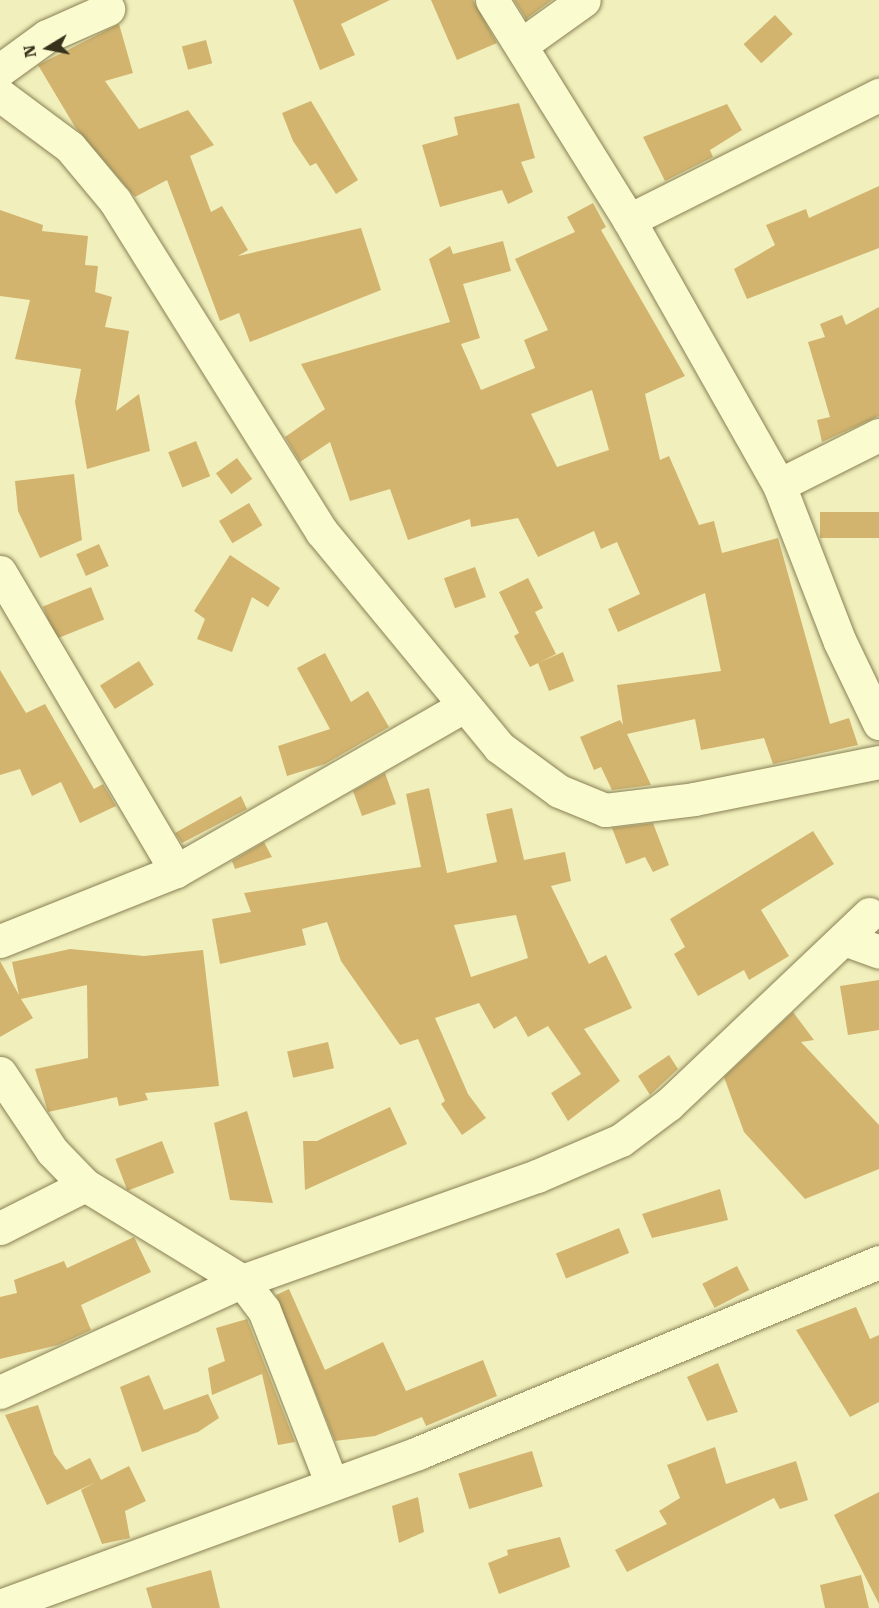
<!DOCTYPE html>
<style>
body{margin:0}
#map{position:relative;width:879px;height:1608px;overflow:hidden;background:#f1f0bc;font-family:"Roboto Serif",serif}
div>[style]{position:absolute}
.building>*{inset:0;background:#d2b46f;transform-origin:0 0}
.roads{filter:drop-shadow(0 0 2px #8a8055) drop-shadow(0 0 2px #8a8055)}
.minor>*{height:33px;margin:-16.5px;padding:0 16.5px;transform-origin:16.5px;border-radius:16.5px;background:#fbfbd0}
span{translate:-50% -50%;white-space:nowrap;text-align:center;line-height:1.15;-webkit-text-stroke:4.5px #f8f8cd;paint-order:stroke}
.north{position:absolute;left:18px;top:18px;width:60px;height:60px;-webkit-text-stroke:4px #f8f8cd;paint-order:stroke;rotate:260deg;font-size:16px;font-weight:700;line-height:24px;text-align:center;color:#38311b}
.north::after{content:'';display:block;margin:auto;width:21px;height:27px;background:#38311b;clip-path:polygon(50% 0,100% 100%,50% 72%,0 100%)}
</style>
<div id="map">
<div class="building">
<div style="clip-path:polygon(293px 0,390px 0,341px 24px,355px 55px,320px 70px)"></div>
<div style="clip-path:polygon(431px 0,473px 0,497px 43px,457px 60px)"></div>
<div style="clip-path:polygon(514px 0,552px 0,526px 19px)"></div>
<div style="left:775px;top:15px;width:26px;height:43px;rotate:47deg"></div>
<div style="clip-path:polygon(119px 24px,133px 73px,105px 81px,139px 129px,188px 110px,214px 145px,190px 156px,211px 212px,222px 206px,248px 250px,238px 256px,361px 228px,381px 290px,250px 342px,239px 313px,220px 321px,167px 180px,135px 197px,75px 127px,38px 65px)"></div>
<div style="left:206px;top:40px;width:24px;height:25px;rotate:75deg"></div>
<div style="clip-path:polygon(311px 101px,358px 180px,336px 194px,316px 163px,310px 166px,293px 141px,282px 113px)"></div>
<div style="clip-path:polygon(519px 103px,535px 158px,521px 162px,533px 192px,508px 204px,502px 190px,440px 207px,422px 145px,458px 135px,454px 117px)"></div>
<div style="clip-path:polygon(727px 104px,742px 130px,710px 150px,713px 157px,665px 181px,643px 137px)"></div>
<div style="clip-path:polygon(879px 186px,879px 248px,747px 299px,734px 269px,775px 245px,766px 225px,806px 209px,809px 218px)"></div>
<div style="clip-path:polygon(evenodd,593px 203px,606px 227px,601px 230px,685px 376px,645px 394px,660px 460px,669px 456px,699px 525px,714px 521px,722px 553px,778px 538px,830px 724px,849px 718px,858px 745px,773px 764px,764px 738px,701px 750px,695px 719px,627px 734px,651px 785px,612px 790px,601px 767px,594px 770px,580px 737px,620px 720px,623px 725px,617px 685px,721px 671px,705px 593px,618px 632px,608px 609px,640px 594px,617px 542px,601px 549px,594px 531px,538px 557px,518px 518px,471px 527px,470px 519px,408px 540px,390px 489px,350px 501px,330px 442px,300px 462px,285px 437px,325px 409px,301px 364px,450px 322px,429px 259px,450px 246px,453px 254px,503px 241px,511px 271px,463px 284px,480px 338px,461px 344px,481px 390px,535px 368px,524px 340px,548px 330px,515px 259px,575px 232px,567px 217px,593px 203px,592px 390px,609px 450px,557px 467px,531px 414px,592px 390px)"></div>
<div style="clip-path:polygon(0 210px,43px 225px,42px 231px,88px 236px,85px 265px,98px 266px,95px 292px,112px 297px,105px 327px,129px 331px,116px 411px,139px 394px,150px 451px,87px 469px,75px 402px,81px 369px,15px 359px,30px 300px,0 296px)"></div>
<div style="clip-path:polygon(879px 307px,879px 416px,822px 442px,817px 420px,830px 417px,808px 342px,825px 337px,820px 324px,842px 315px,846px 325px)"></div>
<div style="left:196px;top:441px;width:38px;height:30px;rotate:68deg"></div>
<div style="left:237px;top:458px;width:26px;height:26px;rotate:54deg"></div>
<div style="clip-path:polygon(74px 474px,82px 540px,40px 558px,18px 511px,15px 481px)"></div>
<div style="left:249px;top:503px;width:26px;height:35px;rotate:59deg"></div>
<div style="left:879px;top:512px;width:26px;height:59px;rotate:90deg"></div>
<div style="left:99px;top:544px;width:24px;height:25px;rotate:66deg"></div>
<div style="clip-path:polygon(230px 555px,280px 588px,268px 607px,252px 597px,232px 652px,197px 639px,205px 619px,194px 611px)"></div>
<div style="left:475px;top:567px;width:32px;height:33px;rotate:70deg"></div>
<div style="clip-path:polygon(528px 578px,543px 608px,535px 612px,556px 654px,540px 662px,563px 652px,574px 681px,549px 691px,538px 663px,530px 667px,514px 636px,519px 633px,499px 592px)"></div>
<div style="left:91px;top:587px;width:35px;height:52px;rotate:68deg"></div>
<div style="clip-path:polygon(325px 653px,351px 702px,368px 691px,389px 727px,325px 764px,287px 776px,278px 746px,330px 729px,297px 668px)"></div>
<div style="left:139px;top:661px;width:28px;height:46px;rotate:58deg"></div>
<div style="clip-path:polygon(0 670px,26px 713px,45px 704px,94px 789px,103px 784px,116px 806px,80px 823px,61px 782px,32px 796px,20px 769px,0 775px)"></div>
<div style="clip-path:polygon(385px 773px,396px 804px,362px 816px,353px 791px)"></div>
<div style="clip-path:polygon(evenodd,429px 788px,447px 873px,497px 862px,486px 814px,512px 808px,524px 860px,565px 852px,571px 881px,551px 886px,589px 964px,606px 955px,632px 1008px,584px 1029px,620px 1081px,568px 1121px,551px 1093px,581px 1074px,548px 1026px,528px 1037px,516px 1016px,494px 1029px,479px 1003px,435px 1018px,468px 1094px,486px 1118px,462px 1135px,441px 1104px,445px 1101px,418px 1039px,400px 1045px,341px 961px,327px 922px,302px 929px,306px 945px,220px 964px,212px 919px,251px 912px,244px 893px,421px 867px,406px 794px,429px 788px,516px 915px,528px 958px,471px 977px,454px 925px,516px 915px)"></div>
<div style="clip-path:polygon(241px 796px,247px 809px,182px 843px,175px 833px)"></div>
<div style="clip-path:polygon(653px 823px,669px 865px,653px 872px,645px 857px,626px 864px,612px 828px)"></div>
<div style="clip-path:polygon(813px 831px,834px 864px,761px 910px,789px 956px,749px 980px,744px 970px,698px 996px,674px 954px,685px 947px,670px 919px)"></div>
<div style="clip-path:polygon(264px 842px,272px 857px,235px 869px,232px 861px)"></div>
<div style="clip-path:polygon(70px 949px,144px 956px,203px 950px,219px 1086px,145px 1093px,148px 1100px,119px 1106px,117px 1097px,48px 1112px,35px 1069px,88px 1058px,87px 985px,21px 999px,33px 1018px,0 1037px,0 961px,19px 995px,12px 962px)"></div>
<div style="clip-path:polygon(879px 980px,879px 1030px,848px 1035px,840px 986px)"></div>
<div style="clip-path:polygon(793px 1012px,814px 1040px,801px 1042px,879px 1125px,879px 1169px,805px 1199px,744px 1132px,724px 1077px)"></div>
<div style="left:328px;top:1042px;width:27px;height:42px;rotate:77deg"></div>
<div style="clip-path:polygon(669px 1055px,678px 1069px,650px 1095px,638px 1076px)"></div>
<div style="clip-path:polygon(390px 1107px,407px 1144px,305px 1190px,303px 1141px,317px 1141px)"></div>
<div style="clip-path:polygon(247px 1111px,273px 1203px,230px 1200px,214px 1123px)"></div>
<div style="left:162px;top:1141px;width:34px;height:50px;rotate:69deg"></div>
<div style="clip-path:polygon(720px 1189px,728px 1220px,652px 1238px,642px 1214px)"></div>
<div style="left:619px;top:1228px;width:27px;height:68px;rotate:68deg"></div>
<div style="clip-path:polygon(134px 1237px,151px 1272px,81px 1305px,91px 1330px,58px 1345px,0 1359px,0 1297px,17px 1293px,14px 1280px,64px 1261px,67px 1268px)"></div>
<div style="left:737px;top:1266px;width:27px;height:39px;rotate:63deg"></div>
<div style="clip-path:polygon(289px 1289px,325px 1370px,383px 1342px,406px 1391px,483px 1360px,497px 1396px,426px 1426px,422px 1417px,375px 1436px,335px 1441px,276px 1295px)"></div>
<div style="clip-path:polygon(856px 1307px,870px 1339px,879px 1335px,879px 1402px,850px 1417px,796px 1330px)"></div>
<div style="clip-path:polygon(247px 1319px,295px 1442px,278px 1445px,262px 1374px,212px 1395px,208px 1368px,225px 1361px,216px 1328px)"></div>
<div style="clip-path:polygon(718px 1363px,738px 1412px,707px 1421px,687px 1377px)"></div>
<div style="clip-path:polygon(149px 1375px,164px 1410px,208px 1394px,219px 1418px,198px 1432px,142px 1452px,120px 1387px)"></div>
<div style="clip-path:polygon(38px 1405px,54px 1454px,66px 1470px,90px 1458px,101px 1480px,129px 1466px,146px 1501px,125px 1511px,130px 1538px,102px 1544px,81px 1490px,96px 1482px,47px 1505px,5px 1415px)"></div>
<div style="clip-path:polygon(715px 1447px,726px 1484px,796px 1461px,808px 1500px,780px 1509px,774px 1498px,627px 1572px,615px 1550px,667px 1524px,659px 1511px,680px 1498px,667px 1465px)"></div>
<div style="left:532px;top:1451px;width:37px;height:77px;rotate:73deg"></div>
<div style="clip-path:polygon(879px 1492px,879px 1604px,834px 1515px)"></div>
<div style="clip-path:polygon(418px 1497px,424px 1532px,399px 1543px,392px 1506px)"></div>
<div style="clip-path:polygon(560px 1537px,570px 1567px,499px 1594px,488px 1563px,508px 1555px,507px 1550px)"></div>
<div style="clip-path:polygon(211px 1570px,220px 1608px,152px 1608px,146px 1588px)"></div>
<div style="clip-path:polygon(861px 1575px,869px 1608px,825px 1608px,820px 1585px)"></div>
</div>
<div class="roads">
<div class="minor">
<div style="left:492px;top:0;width:259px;rotate:58.1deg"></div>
<div style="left:629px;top:220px;width:305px;rotate:60.5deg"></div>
<div style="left:779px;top:485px;width:168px;rotate:68.8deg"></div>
<div style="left:840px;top:642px;width:90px;rotate:64.3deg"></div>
<div style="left:521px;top:45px;width:77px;rotate:-35.5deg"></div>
<div style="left:0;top:70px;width:58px;rotate:-35.9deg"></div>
<div style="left:47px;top:36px;width:67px;rotate:-23.9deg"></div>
<div style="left:0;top:95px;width:87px;rotate:36.6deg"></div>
<div style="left:70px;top:147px;width:70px;rotate:50.2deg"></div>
<div style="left:115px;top:201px;width:390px;rotate:58deg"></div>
<div style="left:322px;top:532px;width:278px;rotate:50.5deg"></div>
<div style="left:499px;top:747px;width:74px;rotate:36.3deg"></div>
<div style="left:559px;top:791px;width:50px;rotate:22.4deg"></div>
<div style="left:605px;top:810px;width:90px;rotate:-7deg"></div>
<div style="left:694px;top:799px;width:189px;rotate:-11.3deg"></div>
<div style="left:629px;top:220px;width:280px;rotate:-26.6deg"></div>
<div style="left:779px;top:485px;width:112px;rotate:-26.6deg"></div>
<div style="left:0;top:572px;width:347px;rotate:59.5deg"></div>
<div style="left:844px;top:939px;width:37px;rotate:20deg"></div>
<div style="left:0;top:941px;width:189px;rotate:-21.7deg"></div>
<div style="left:176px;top:871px;width:330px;rotate:-29.8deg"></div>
<div style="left:0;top:1073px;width:94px;rotate:56.3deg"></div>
<div style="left:52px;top:1151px;width:47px;rotate:45.9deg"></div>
<div style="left:85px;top:1185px;width:184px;rotate:31.4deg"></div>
<div style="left:242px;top:1281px;width:36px;rotate:53deg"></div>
<div style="left:264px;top:1310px;width:185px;rotate:68.7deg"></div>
<div style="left:0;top:1228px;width:95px;rotate:-26.8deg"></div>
<div style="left:0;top:1392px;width:266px;rotate:-24.6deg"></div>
<div style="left:242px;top:1281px;width:313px;rotate:-19.6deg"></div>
<div style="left:537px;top:1176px;width:91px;rotate:-23.2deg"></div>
<div style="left:621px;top:1140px;width:60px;rotate:-36.9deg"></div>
<div style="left:669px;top:1104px;width:276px;rotate:-43.5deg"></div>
<div style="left:0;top:1606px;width:445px;rotate:-20.1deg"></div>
<div style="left:418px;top:1453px;width:499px;rotate:-22.5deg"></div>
</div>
</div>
<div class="north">N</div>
</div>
